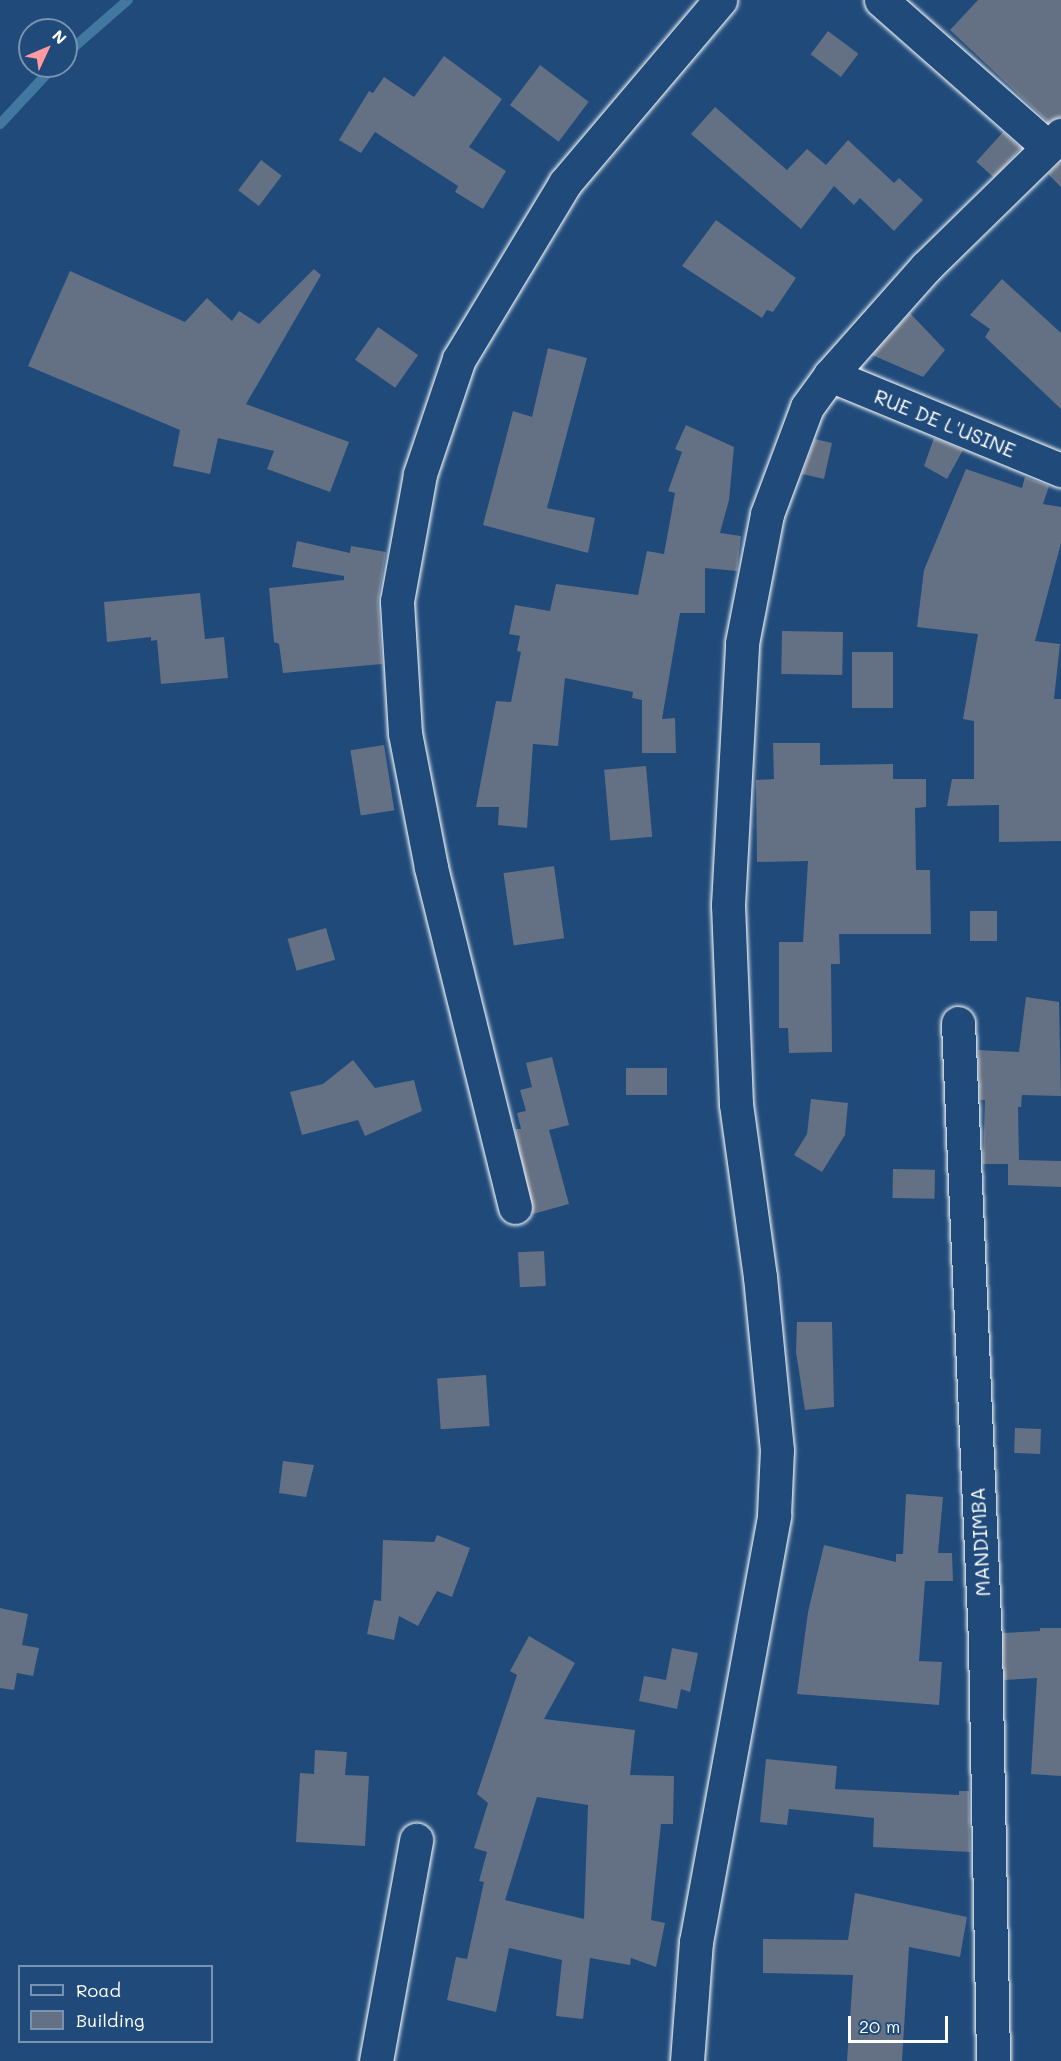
<!DOCTYPE html>
<style>
body{margin:0}
#map{position:relative;width:1061px;height:2061px;overflow:hidden;background:#1f4a7a;font-family:Mali,sans-serif}
div>[style]{position:absolute}
.stream>*{height:10px;margin:-5px;padding:0 5px;transform-origin:5px;border-radius:5px;background:#42789f}
.building>*{inset:0;background:#647083;transform-origin:0 0}
.roads{filter:drop-shadow(0 0 2px #fff) drop-shadow(0 0 2px #fff)}
.street>*{height:33px;margin:-16.5px;padding:0 16.5px;transform-origin:16.5px;border-radius:16.5px;background:#1f4a7a}
span{translate:-50% -50%;white-space:nowrap;text-align:center;line-height:1.15;-webkit-text-stroke:6px #1f4a7a;paint-order:stroke}
.street-label{font-size:20px;color:#fff}
.legend{position:absolute;left:18px;top:1965px;width:195px;height:78px;box-sizing:border-box;background:#1f4a7a;border:2px solid #7992af;margin:0;padding:8px 10px;list-style:none;font-size:18px;color:#fff}
.legend li{display:flex;align-items:center;gap:12px;height:30px}
.legend b{width:30px;border:2px solid #7992af}
.north{position:absolute;left:18px;top:18px;width:60px;height:60px;box-sizing:border-box;background:#1f4a7a;border:2px solid #7992af;border-radius:50%;rotate:46deg;font-size:16px;font-weight:700;line-height:24px;text-align:center;color:#fff}
.north::after{content:'';display:block;margin:auto;width:21px;height:27px;background:#ff9aa2;clip-path:polygon(50% 0,100% 100%,50% 72%,0 100%)}
.scale{position:absolute;left:848px;top:2016px;width:100px;height:27px;box-sizing:border-box;border:3px solid #fff;border-top:0;padding-left:8px;font-size:18px;line-height:21px;white-space:nowrap;color:#fff;-webkit-text-stroke:4px #1f4a7a;paint-order:stroke}
</style>
<div id="map">
<div class="stream">
<div style="left:66px;top:54px;width:82px;rotate:-41.1deg"></div>
<div style="left:0;top:124px;width:79px;rotate:-47deg"></div>
</div>
<div class="building">
<div style="clip-path:polygon(978px 0,1061px 0,1061px 117px,1048px 122px,950px 30px)"></div>
<div style="left:828px;top:31px;width:38px;height:29px;rotate:37deg"></div>
<div style="clip-path:polygon(444px 56px,502px 99px,469px 147px,506px 171px,483px 209px,455px 192px,458px 186px,375px 132px,361px 153px,339px 140px,369px 91px,373px 93px,384px 77px,414px 97px)"></div>
<div style="left:540px;top:65px;width:61px;height:50px;rotate:37deg"></div>
<div style="clip-path:polygon(715px 107px,787px 170px,807px 149px,826px 165px,848px 140px,894px 183px,899px 178px,923px 200px,894px 231px,860px 198px,854px 205px,834px 186px,801px 229px,691px 134px)"></div>
<div style="left:1003px;top:132px;width:24px;height:40px;rotate:42deg"></div>
<div style="left:261px;top:160px;width:26px;height:38px;rotate:37deg"></div>
<div style="clip-path:polygon(1061px 161px,1061px 187px,1048px 174px)"></div>
<div style="clip-path:polygon(716px 220px,796px 278px,773px 312px,767px 310px,762px 318px,682px 266px)"></div>
<div style="clip-path:polygon(314px 269px,321px 275px,246px 404px,349px 442px,330px 492px,267px 469px,274px 451px,218px 438px,210px 474px,173px 466px,180px 430px,28px 366px,70px 271px,185px 322px,207px 298px,232px 321px,239px 311px,259px 324px)"></div>
<div style="clip-path:polygon(1002px 279px,1061px 333px,1061px 409px,985px 337px,990px 329px,970px 315px)"></div>
<div style="clip-path:polygon(910px 313px,945px 350px,923px 377px,872px 355px)"></div>
<div style="left:378px;top:327px;width:49px;height:40px;rotate:35deg"></div>
<div style="clip-path:polygon(548px 348px,587px 358px,547px 508px,595px 518px,588px 553px,483px 525px,513px 411px,532px 417px)"></div>
<div style="clip-path:polygon(686px 425px,734px 447px,729px 500px,720px 533px,741px 536px,737px 571px,705px 568px,705px 613px,680px 613px,662px 719px,675px 718px,676px 753px,642px 753px,642px 700px,632px 698px,633px 692px,565px 678px,558px 746px,533px 744px,527px 828px,498px 825px,499px 807px,476px 807px,496px 701px,511px 702px,521px 652px,517px 651px,520px 636px,509px 634px,515px 605px,550px 611px,556px 584px,638px 595px,647px 551px,664px 554px,675px 493px,668px 491px,682px 452px,675px 449px)"></div>
<div style="clip-path:polygon(934px 438px,963px 450px,947px 479px,924px 466px)"></div>
<div style="clip-path:polygon(815px 439px,832px 443px,824px 479px,802px 474px)"></div>
<div style="clip-path:polygon(966px 469px,1022px 488px,1025px 477px,1049px 486px,1043px 504px,1061px 507px,1061px 543px,1035px 641px,1060px 644px,1054px 699px,1061px 699px,1061px 841px,999px 842px,999px 805px,947px 806px,952px 779px,974px 779px,974px 721px,963px 719px,978px 634px,917px 627px,924px 570px)"></div>
<div style="clip-path:polygon(297px 541px,350px 553px,351px 546px,386px 552px,378px 602px,382px 664px,283px 673px,279px 644px,274px 642px,269px 588px,344px 580px,344px 576px,292px 567px)"></div>
<div style="clip-path:polygon(200px 593px,205px 639px,224px 637px,228px 678px,161px 684px,157px 640px,151px 641px,151px 637px,107px 642px,104px 602px)"></div>
<div style="left:782px;top:631px;width:61px;height:43px;rotate:1deg"></div>
<div style="left:852px;top:652px;width:41px;height:56px"></div>
<div style="clip-path:polygon(773px 743px,820px 743px,820px 765px,893px 764px,893px 779px,926px 779px,926px 807px,915px 808px,916px 870px,930px 870px,931px 934px,839px 934px,840px 964px,831px 964px,832px 1052px,789px 1053px,788px 1028px,779px 1028px,779px 942px,803px 942px,808px 861px,757px 862px,756px 780px,774px 779px)"></div>
<div style="left:384px;top:745px;width:66px;height:34px;rotate:81deg"></div>
<div style="left:646px;top:766px;width:71px;height:42px;rotate:85deg"></div>
<div style="left:554px;top:866px;width:73px;height:51px;rotate:82deg"></div>
<div style="left:970px;top:911px;width:27px;height:30px"></div>
<div style="left:326px;top:928px;width:33px;height:40px;rotate:74deg"></div>
<div style="clip-path:polygon(1026px 997px,1059px 1002px,1061px 1096px,1022px 1095px,1021px 1107px,1018px 1107px,1019px 1160px,1061px 1161px,1061px 1187px,1008px 1185px,1008px 1164px,983px 1164px,985px 1100px,980px 1100px,978px 1050px,1019px 1052px)"></div>
<div style="clip-path:polygon(552px 1057px,569px 1125px,549px 1130px,569px 1204px,533px 1214px,515px 1129px,521px 1129px,517px 1113px,526px 1111px,520px 1090px,532px 1087px,526px 1063px)"></div>
<div style="clip-path:polygon(353px 1060px,375px 1088px,414px 1080px,422px 1111px,365px 1136px,358px 1120px,302px 1135px,290px 1092px,323px 1084px)"></div>
<div style="left:626px;top:1068px;width:41px;height:27px"></div>
<div style="clip-path:polygon(811px 1099px,848px 1103px,845px 1135px,822px 1172px,794px 1155px,807px 1134px)"></div>
<div style="left:893px;top:1169px;width:42px;height:29px;rotate:1deg"></div>
<div style="left:544px;top:1251px;width:35px;height:26px;rotate:87deg"></div>
<div style="clip-path:polygon(797px 1322px,832px 1322px,834px 1407px,805px 1410px,796px 1352px)"></div>
<div style="left:486px;top:1375px;width:51px;height:49px;rotate:86deg"></div>
<div style="left:1015px;top:1428px;width:26px;height:25px;rotate:2deg"></div>
<div style="clip-path:polygon(283px 1461px,314px 1465px,306px 1497px,279px 1493px)"></div>
<div style="clip-path:polygon(906px 1494px,943px 1497px,938px 1553px,952px 1553px,953px 1581px,925px 1581px,919px 1661px,942px 1662px,939px 1705px,797px 1694px,808px 1612px,824px 1545px,896px 1562px,896px 1554px,903px 1554px)"></div>
<div style="clip-path:polygon(437px 1535px,470px 1548px,452px 1597px,437px 1591px,418px 1626px,399px 1616px,394px 1640px,367px 1634px,374px 1600px,381px 1601px,383px 1540px,434px 1542px)"></div>
<div style="clip-path:polygon(0 1608px,28px 1614px,22px 1645px,39px 1648px,33px 1676px,17px 1673px,14px 1690px,0 1688px)"></div>
<div style="clip-path:polygon(1040px 1628px,1061px 1628px,1061px 1776px,1031px 1774px,1037px 1678px,1004px 1680px,1003px 1633px,1040px 1631px)"></div>
<div style="clip-path:polygon(evenodd,529px 1636px,575px 1663px,544px 1719px,635px 1730px,630px 1775px,674px 1776px,673px 1824px,661px 1824px,651px 1920px,665px 1923px,656px 1967px,631px 1958px,630px 1965px,590px 1958px,583px 2019px,556px 2016px,562px 1960px,509px 1948px,496px 2012px,447px 2000px,456px 1957px,467px 1959px,484px 1882px,479px 1881px,487px 1852px,474px 1848px,488px 1803px,477px 1794px,517px 1675px,510px 1671px,529px 1636px,537px 1797px,588px 1805px,584px 1919px,505px 1900px,537px 1797px)"></div>
<div style="clip-path:polygon(672px 1648px,698px 1653px,690px 1692px,681px 1689px,677px 1709px,639px 1701px,644px 1676px,666px 1680px)"></div>
<div style="clip-path:polygon(315px 1750px,347px 1752px,345px 1775px,369px 1776px,365px 1846px,296px 1842px,300px 1773px,314px 1774px)"></div>
<div style="clip-path:polygon(766px 1759px,837px 1766px,835px 1789px,959px 1795px,959px 1791px,969px 1791px,970px 1852px,873px 1847px,874px 1818px,789px 1809px,787px 1825px,760px 1822px)"></div>
<div style="clip-path:polygon(855px 1893px,967px 1917px,960px 1957px,909px 1947px,902px 2061px,847px 2061px,853px 1975px,763px 1973px,763px 1939px,848px 1940px)"></div>
</div>
<div class="roads">
<div class="street">
<div style="left:881px;top:0;width:222px;rotate:41.4deg"></div>
<div style="left:830px;top:375px;width:250px;rotate:22.4deg"></div>
<div style="left:958px;top:1023px;width:620px;rotate:87.5deg"></div>
<div style="left:985px;top:1642px;width:419px;rotate:88.9deg"></div>
<div style="left:515px;top:1207px;width:350px;rotate:-103.9deg"></div>
<div style="left:431px;top:867px;width:136px;rotate:-101deg"></div>
<div style="left:405px;top:733px;width:132px;rotate:-93.5deg"></div>
<div style="left:397px;top:601px;width:129px;rotate:-79.7deg"></div>
<div style="left:420px;top:474px;width:121px;rotate:-71.3deg"></div>
<div style="left:459px;top:359px;width:205px;rotate:-58.9deg"></div>
<div style="left:565px;top:183px;width:240px;rotate:-49.7deg"></div>
<div style="left:376px;top:2061px;width:225px;rotate:-79.7deg"></div>
<div style="left:687px;top:2061px;width:119px;rotate:-85.7deg"></div>
<div style="left:696px;top:1942px;width:434px;rotate:-79.6deg"></div>
<div style="left:774px;top:1515px;width:65px;rotate:-87.4deg"></div>
<div style="left:777px;top:1450px;width:174px;rotate:-95.6deg"></div>
<div style="left:760px;top:1277px;width:175px;rotate:-97.9deg"></div>
<div style="left:736px;top:1104px;width:199px;rotate:-92.3deg"></div>
<div style="left:728px;top:905px;width:262px;rotate:-86.9deg"></div>
<div style="left:742px;top:643px;width:131px;rotate:-79deg"></div>
<div style="left:767px;top:514px;width:114px;rotate:-69.5deg"></div>
<div style="left:807px;top:407px;width:39px;rotate:-54deg"></div>
<div style="left:830px;top:375px;width:144px;rotate:-48.4deg"></div>
<div style="left:926px;top:267px;width:189px;rotate:-44.4deg"></div>
</div>
</div>
<div class="street-label">
<span style="left:945px;top:423px;rotate:22deg">RUE DE L'USINE</span>
<span style="left:980px;top:1542px;rotate:-93deg">MANDIMBA</span>
</div>
<ul class="legend">
<li><b style="height:8px;background:#1f4a7a"></b>Road</li>
<li><b style="height:16px;background:#647083"></b>Building</li>
</ul>
<div class="north">N</div>
<div class="scale">20 m</div>
</div>
